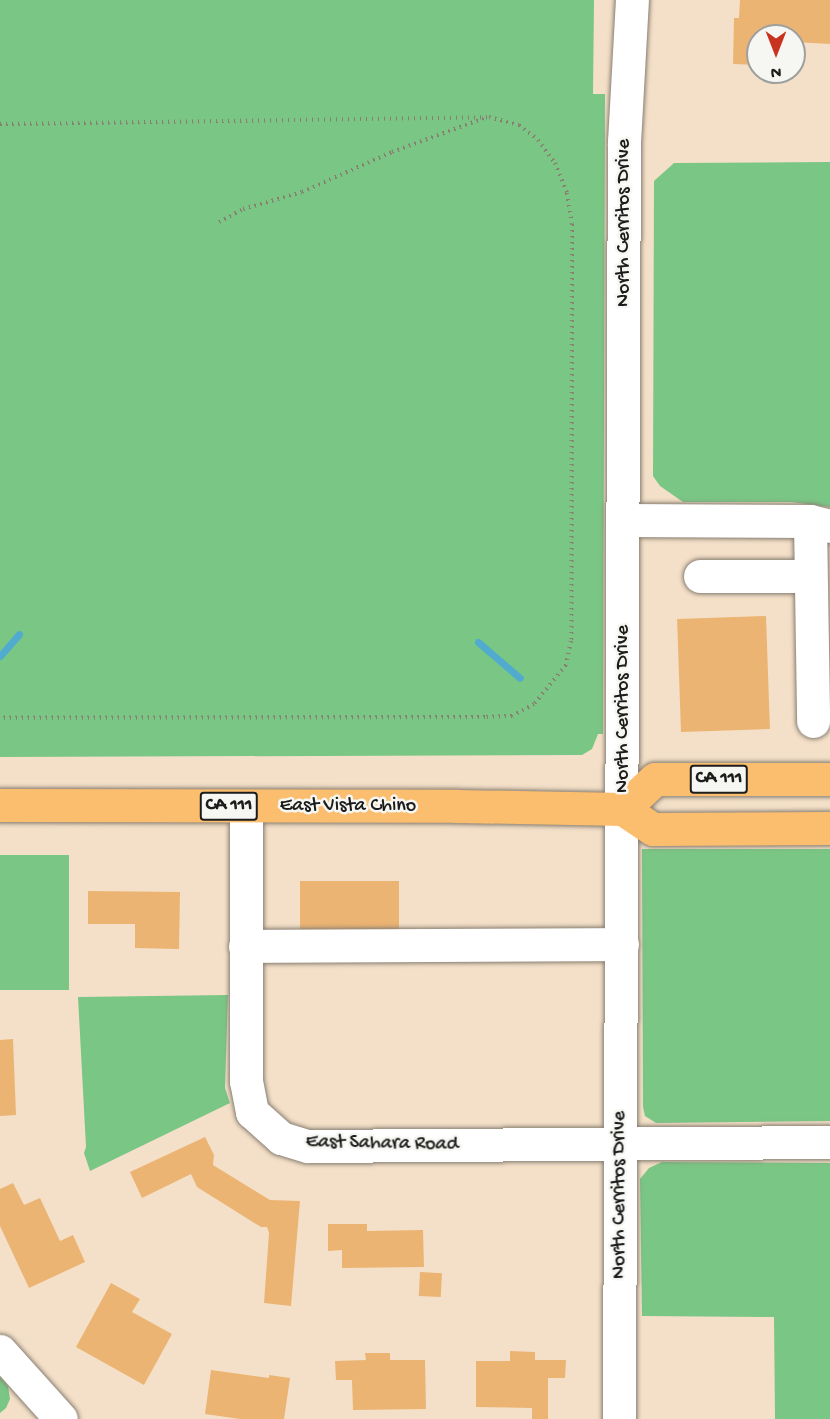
<!DOCTYPE html>
<style>
body{margin:0}
#map{position:relative;width:830px;height:1419px;overflow:hidden;background:#f4e0c8;font-family:"Gochi Hand",sans-serif}
div>[style]{position:absolute}
.green>*{inset:0;background:#7ac685;transform-origin:0 0}
.stream>*{height:7px;margin:-3.5px;padding:0 3.5px;transform-origin:3.5px;border-radius:3.5px;background:#51abcf}
.building>*{inset:0;background:#ebb473;transform-origin:0 0}
.path>*{height:4px;margin-top:-2px;transform-origin:0;background:repeating-linear-gradient(90deg,#887e72 0 1.5px,transparent 0 6px)}
.roads{filter:drop-shadow(0 0 2px #887e72) drop-shadow(0 0 2px #887e72)}
.minor>*{height:33px;margin:-16.5px;padding:0 16.5px;transform-origin:16.5px;border-radius:16.5px;background:#fff}
.major>*{height:33px;margin:-16.5px;padding:0 16.5px;transform-origin:16.5px;border-radius:16.5px;background:#fbbd6e}
span{translate:-50% -50%;white-space:nowrap;text-align:center;line-height:1.15;-webkit-text-stroke:5px #f6f6f2;paint-order:stroke}
.shield-label span{padding:2px 4px;background:#f6f6f2;border:2px solid;border-radius:4px;-webkit-text-stroke-width:0}
.shield-label{font-size:18px;color:#1c1c1c;font-weight:700}
.street-label{font-size:20px;color:#1c1c1c}
.north{position:absolute;left:746px;top:24px;width:60px;height:60px;box-sizing:border-box;background:#f6f6f2;border:2px solid #9f9f9c;border-radius:50%;rotate:180deg;font-size:16px;font-weight:700;line-height:24px;text-align:center;color:#1c1c1c}
.north::after{content:'';display:block;margin:auto;width:21px;height:27px;background:#c8321e;clip-path:polygon(50% 0,100% 100%,50% 72%,0 100%)}
</style>
<div id="map">
<div class="green">
<div style="clip-path:polygon(0 0,594px 0,593px 94px,605px 94px,603px 734px,598px 734px,592px 749px,582px 755px,0 757px)"></div>
<div style="clip-path:polygon(830px 162px,830px 507px,791px 502px,683px 502px,660px 486px,653px 476px,654px 181px,674px 163px)"></div>
<div style="clip-path:polygon(642px 849px,830px 849px,830px 1121px,656px 1123px,645px 1116px,643px 1107px)"></div>
<div style="left:0;top:855px;width:69px;height:135px"></div>
<div style="clip-path:polygon(228px 995px,225px 1088px,230px 1103px,90px 1171px,84px 1153px,86px 1147px,78px 997px)"></div>
<div style="clip-path:polygon(662px 1162px,830px 1163px,830px 1419px,775px 1419px,774px 1317px,642px 1316px,640px 1179px,649px 1168px)"></div>
<div style="clip-path:polygon(0 1377px,8px 1386px,10px 1399px,6px 1408px,0 1413px)"></div>
</div>
<div class="stream">
<div style="left:478px;top:642px;width:55px;rotate:40.6deg"></div>
<div style="left:0;top:656px;width:29px;rotate:-49deg"></div>
</div>
<div class="building">
<div style="clip-path:polygon(740px 0,830px 0,830px 44px,794px 42px,794px 36px,758px 36px,758px 65px,733px 64px,734px 18px,739px 18px)"></div>
<div style="left:766px;top:616px;width:113px;height:89px;rotate:88deg"></div>
<div style="left:300px;top:881px;width:99px;height:48px"></div>
<div style="clip-path:polygon(88px 891px,180px 892px,179px 949px,135px 948px,135px 924px,88px 924px)"></div>
<div style="clip-path:polygon(13px 1039px,16px 1115px,0 1116px,0 1040px)"></div>
<div style="clip-path:polygon(205px 1137px,214px 1155px,213px 1165px,270px 1200px,300px 1201px,291px 1306px,264px 1303px,269px 1233px,267px 1227px,261px 1227px,197px 1187px,191px 1174px,142px 1198px,130px 1172px)"></div>
<div style="clip-path:polygon(13px 1183px,24px 1205px,40px 1198px,60px 1241px,73px 1235px,85px 1262px,29px 1288px,0 1226px,0 1189px)"></div>
<div style="clip-path:polygon(328px 1224px,367px 1224px,367px 1231px,423px 1230px,424px 1267px,342px 1268px,342px 1250px,328px 1251px)"></div>
<div style="left:420px;top:1272px;width:22px;height:24px;rotate:3deg"></div>
<div style="clip-path:polygon(111px 1283px,140px 1299px,132px 1312px,172px 1334px,144px 1385px,76px 1347px)"></div>
<div style="clip-path:polygon(510px 1351px,535px 1352px,535px 1360px,566px 1360px,565px 1378px,548px 1378px,548px 1419px,532px 1419px,532px 1408px,476px 1407px,476px 1361px,510px 1361px)"></div>
<div style="clip-path:polygon(365px 1353px,390px 1353px,390px 1360px,425px 1360px,426px 1409px,353px 1410px,352px 1380px,336px 1380px,335px 1361px,366px 1360px)"></div>
<div style="clip-path:polygon(211px 1370px,269px 1378px,269px 1375px,290px 1378px,284px 1419px,240px 1419px,205px 1414px)"></div>
</div>
<div class="path">
<div style="left:0;top:124px;width:489px;rotate:-0.8deg"></div>
<div style="left:489px;top:117px;width:31px;rotate:15deg"></div>
<div style="left:519px;top:125px;width:24px;rotate:38deg"></div>
<div style="left:538px;top:140px;width:29px;rotate:54deg"></div>
<div style="left:555px;top:163px;width:32px;rotate:68deg"></div>
<div style="left:567px;top:193px;width:31px;rotate:81deg"></div>
<div style="left:572px;top:224px;width:417px;rotate:90.1deg"></div>
<div style="left:571px;top:641px;width:25px;rotate:102deg"></div>
<div style="left:566px;top:665px;width:50px;rotate:129.4deg"></div>
<div style="left:534px;top:704px;width:25px;rotate:151deg"></div>
<div style="left:512px;top:716px;width:27px;rotate:178deg"></div>
<div style="left:485px;top:717px;width:485px;rotate:179.9deg"></div>
<div style="left:219px;top:222px;width:27px;rotate:-28deg"></div>
<div style="left:243px;top:209px;width:61px;rotate:-16.1deg"></div>
<div style="left:302px;top:192px;width:98px;rotate:-24deg"></div>
<div style="left:392px;top:152px;width:99px;rotate:-20.1deg"></div>
</div>
<div class="roads">
<div class="minor">
<div style="left:623px;top:520px;width:187px;rotate:0.3deg"></div>
<div style="left:810px;top:521px;width:21px;rotate:14deg"></div>
<div style="left:810px;top:521px;width:200px;rotate:89.1deg"></div>
<div style="left:700px;top:576px;width:110px"></div>
<div style="left:246px;top:806px;width:275px;rotate:90deg"></div>
<div style="left:246px;top:1081px;width:32px;rotate:79deg"></div>
<div style="left:252px;top:1112px;width:39px;rotate:42deg"></div>
<div style="left:281px;top:1138px;width:28px;rotate:17deg"></div>
<div style="left:308px;top:1146px;width:522px;rotate:-0.44deg"></div>
<div style="left:245px;top:946px;width:377px;rotate:-0.3deg"></div>
<div style="left:0;top:1351px;width:91px;rotate:48.1deg"></div>
<div style="left:619px;top:1419px;width:1277px;rotate:-89.78deg"></div>
<div style="left:624px;top:142px;width:142px;rotate:-86.8deg"></div>
</div>
<div class="major">
<div style="left:0;top:805px;width:457px;rotate:0.1deg"></div>
<div style="left:457px;top:806px;width:166px;rotate:1deg"></div>
<div style="left:623px;top:809px;width:36px;rotate:34deg"></div>
<div style="left:653px;top:829px;width:177px;rotate:-0.3deg"></div>
<div style="left:623px;top:809px;width:44px;rotate:-43.2deg"></div>
<div style="left:655px;top:779px;width:175px"></div>
</div>
</div>
<div class="shield-label">
<span style="left:719px;top:779px">CA 111</span>
<span style="left:229px;top:806px">CA 111</span>
</div>
<div class="street-label">
<span style="left:624px;top:223px;rotate:-90deg">North Cerritos Drive</span>
<span style="left:623px;top:709px;rotate:-90deg">North Cerritos Drive</span>
<span style="left:348px;top:806px">East Vista Chino</span>
<span style="left:382px;top:1144px;rotate:1deg">East Sahara Road</span>
<span style="left:620px;top:1195px;rotate:-90deg">North Cerritos Drive</span>
</div>
<div class="north">N</div>
</div>
